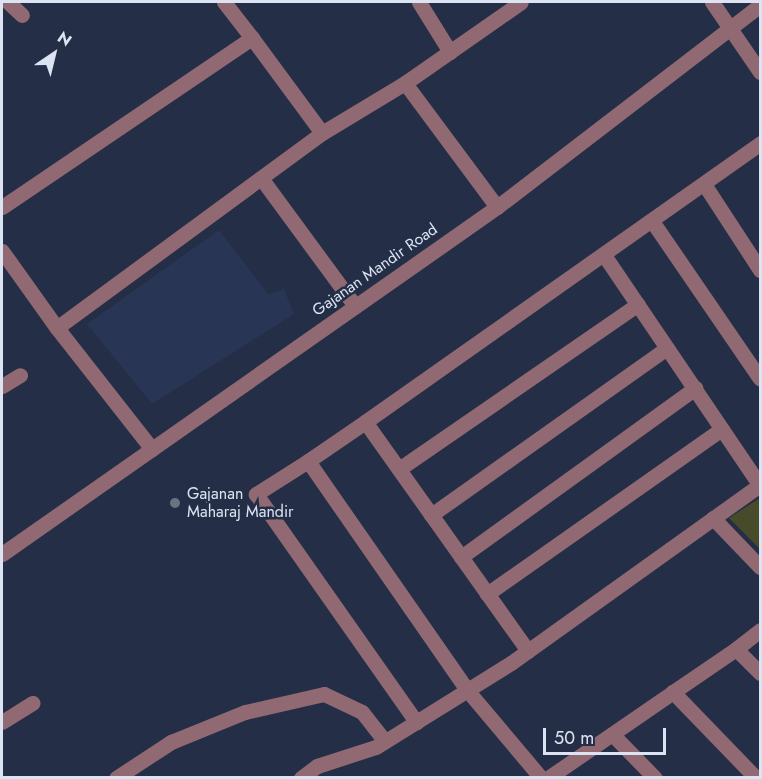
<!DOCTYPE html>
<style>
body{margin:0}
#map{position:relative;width:762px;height:779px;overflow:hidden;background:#242e46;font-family:Jost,sans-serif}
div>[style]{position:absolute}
.built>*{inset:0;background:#293554}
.green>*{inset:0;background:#484b29}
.minor>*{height:15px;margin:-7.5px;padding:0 7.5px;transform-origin:7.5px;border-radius:7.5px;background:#916972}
.dots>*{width:16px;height:16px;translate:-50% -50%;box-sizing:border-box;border:3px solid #242e46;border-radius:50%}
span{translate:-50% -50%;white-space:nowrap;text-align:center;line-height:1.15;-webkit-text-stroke:5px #242e46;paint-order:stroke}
.street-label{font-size:16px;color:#dce3f3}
.poi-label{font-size:16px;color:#dce3f3}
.left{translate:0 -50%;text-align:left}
.frame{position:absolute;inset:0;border:3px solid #dce3f3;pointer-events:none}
.north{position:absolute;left:24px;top:24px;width:60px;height:60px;-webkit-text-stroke:4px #242e46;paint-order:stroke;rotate:35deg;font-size:16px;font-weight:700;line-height:24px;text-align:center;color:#dce3f3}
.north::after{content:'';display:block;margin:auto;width:21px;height:27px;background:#dce3f3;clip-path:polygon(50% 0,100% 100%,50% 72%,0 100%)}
.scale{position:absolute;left:543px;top:728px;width:123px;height:27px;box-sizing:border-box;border:3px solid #dce3f3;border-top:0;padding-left:8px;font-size:18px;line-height:21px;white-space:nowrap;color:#dce3f3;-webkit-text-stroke:4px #242e46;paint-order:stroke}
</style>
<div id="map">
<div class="built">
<div style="clip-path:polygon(219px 230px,268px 294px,284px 289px,294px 314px,152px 404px,87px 324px)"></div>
</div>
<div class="green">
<div style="clip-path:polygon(760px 498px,760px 549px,729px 518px)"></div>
</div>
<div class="minor">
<div style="left:8px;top:2px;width:19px;rotate:43deg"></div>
<div style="left:224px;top:2px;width:46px;rotate:52.1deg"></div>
<div style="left:419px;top:2px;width:59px;rotate:58.2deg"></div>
<div style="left:712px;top:2px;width:85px;rotate:55.6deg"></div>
<div style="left:322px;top:133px;width:97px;rotate:-31.1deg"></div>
<div style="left:261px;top:178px;width:159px;rotate:53.7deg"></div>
<div style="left:704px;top:184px;width:103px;rotate:56.9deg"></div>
<div style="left:2px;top:207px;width:302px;rotate:-34.1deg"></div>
<div style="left:252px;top:38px;width:118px;rotate:53.6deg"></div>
<div style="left:322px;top:133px;width:329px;rotate:143.7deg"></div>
<div style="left:57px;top:328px;width:154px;rotate:51.9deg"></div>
<div style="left:497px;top:207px;width:154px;rotate:-126.6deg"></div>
<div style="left:405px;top:83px;width:141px;rotate:-34.9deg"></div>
<div style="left:652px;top:221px;width:191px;rotate:55.6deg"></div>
<div style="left:2px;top:251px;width:95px;rotate:54.5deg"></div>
<div style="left:604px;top:255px;width:278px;rotate:55.9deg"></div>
<div style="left:2px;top:386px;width:21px;rotate:-31deg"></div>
<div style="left:365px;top:422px;width:484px;rotate:-35.2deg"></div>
<div style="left:308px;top:461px;width:62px;rotate:147.6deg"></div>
<div style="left:256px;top:494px;width:279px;rotate:54.9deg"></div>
<div style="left:399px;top:469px;width:290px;rotate:-34.6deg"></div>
<div style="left:431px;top:515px;width:289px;rotate:-35.3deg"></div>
<div style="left:713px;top:518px;width:68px;rotate:46.2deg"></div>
<div style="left:2px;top:554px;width:605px;rotate:-35.03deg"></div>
<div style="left:497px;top:207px;width:332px;rotate:-37.5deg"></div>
<div style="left:461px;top:557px;width:289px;rotate:-35.8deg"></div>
<div style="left:487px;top:594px;width:287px;rotate:-35.1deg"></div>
<div style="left:736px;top:649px;width:31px;rotate:-38deg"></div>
<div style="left:528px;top:651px;width:281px;rotate:-125.4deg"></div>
<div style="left:365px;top:422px;width:69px;rotate:145.6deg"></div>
<div style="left:308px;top:461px;width:279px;rotate:55.2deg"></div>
<div style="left:467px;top:690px;width:115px;rotate:49.9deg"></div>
<div style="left:2px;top:722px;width:36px;rotate:-32deg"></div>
<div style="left:613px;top:735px;width:60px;rotate:45.7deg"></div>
<div style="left:116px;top:778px;width:66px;rotate:-33.2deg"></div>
<div style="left:171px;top:742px;width:80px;rotate:-22.1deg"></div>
<div style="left:245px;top:712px;width:81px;rotate:-12.8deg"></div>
<div style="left:324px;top:694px;width:42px;rotate:25.3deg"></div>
<div style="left:362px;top:712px;width:37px;rotate:52deg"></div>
<div style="left:301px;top:778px;width:20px;rotate:-37deg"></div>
<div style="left:317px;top:766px;width:62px;rotate:-17.9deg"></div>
<div style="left:376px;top:747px;width:159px;rotate:-31.9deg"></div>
<div style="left:511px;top:663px;width:306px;rotate:-35.6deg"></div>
<div style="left:548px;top:778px;width:152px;rotate:-34.5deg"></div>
<div style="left:756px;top:778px;width:120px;rotate:-134deg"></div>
<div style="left:673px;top:692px;width:76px;rotate:-34.3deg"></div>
<div style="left:736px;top:649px;width:34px;rotate:45deg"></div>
</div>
<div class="dots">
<div style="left:175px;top:503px;background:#6b7280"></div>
</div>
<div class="street-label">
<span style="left:375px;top:270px;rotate:-35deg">Gajanan Mandir Road</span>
</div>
<div class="poi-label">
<span class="left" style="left:187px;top:503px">Gajanan<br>Maharaj Mandir</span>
</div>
<div class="frame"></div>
<div class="north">N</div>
<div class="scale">50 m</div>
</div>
